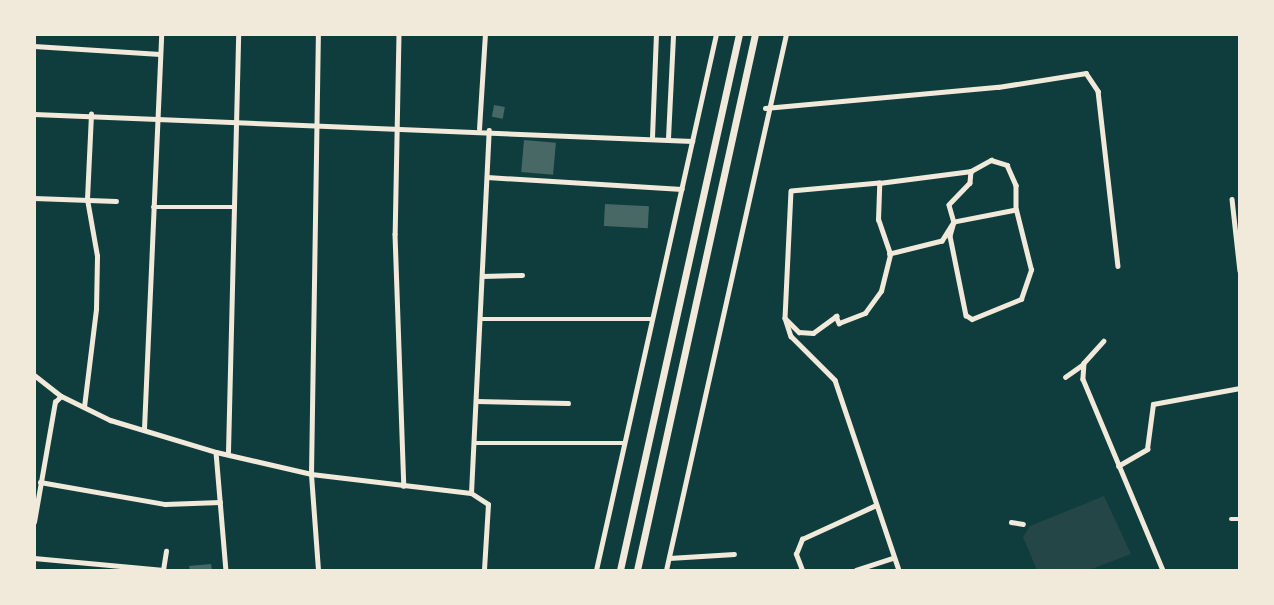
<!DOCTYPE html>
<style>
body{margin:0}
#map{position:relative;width:1274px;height:605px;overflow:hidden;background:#0f3d3e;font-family:"PT Sans Narrow",sans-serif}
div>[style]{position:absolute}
.green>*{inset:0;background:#244646}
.building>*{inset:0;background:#486865;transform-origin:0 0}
.minor>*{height:4.5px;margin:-2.25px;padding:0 2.25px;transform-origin:2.25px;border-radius:2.25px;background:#f1e9da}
.tertiary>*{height:5px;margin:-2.5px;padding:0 2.5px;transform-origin:2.5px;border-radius:2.5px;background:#f1e9da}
.primary>*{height:7px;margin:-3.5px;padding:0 3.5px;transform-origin:3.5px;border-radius:3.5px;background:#f1e9da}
span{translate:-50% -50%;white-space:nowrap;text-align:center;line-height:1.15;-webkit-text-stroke:4.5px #f1e9da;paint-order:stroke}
.frame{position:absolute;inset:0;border:36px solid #f1e9da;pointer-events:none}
</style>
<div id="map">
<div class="green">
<div style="clip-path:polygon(1104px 496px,1131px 554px,1089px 570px,1037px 570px,1023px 537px,1030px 526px)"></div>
</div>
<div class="building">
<div style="left:494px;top:105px;width:11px;height:12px;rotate:10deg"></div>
<div style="left:524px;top:140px;width:32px;height:32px;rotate:5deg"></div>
<div style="left:605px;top:204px;width:44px;height:22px;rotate:3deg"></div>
<div style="clip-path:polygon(211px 564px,212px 570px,190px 570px,189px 566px)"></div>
</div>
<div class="minor">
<div style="left:399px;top:34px;width:200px;rotate:91.1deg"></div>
<div style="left:395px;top:234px;width:252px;rotate:88deg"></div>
<div style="left:34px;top:46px;width:126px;rotate:3.6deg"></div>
<div style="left:765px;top:108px;width:234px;rotate:-5.2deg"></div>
<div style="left:998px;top:87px;width:89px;rotate:-9deg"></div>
<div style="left:1086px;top:73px;width:22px;rotate:56deg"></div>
<div style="left:1098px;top:91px;width:176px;rotate:83.5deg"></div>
<div style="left:479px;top:129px;width:95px;rotate:-86.4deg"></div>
<div style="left:971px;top:171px;width:23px;rotate:-29deg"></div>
<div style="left:991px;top:160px;width:17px;rotate:17deg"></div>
<div style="left:1007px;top:165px;width:22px;rotate:66deg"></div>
<div style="left:1016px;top:185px;width:25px;rotate:90deg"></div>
<div style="left:1016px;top:210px;width:63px;rotate:169deg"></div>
<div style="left:954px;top:222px;width:15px;rotate:106deg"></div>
<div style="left:950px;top:236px;width:81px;rotate:78.6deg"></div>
<div style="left:966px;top:315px;width:7px;rotate:34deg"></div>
<div style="left:972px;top:319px;width:53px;rotate:-22.2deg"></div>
<div style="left:1021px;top:299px;width:31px;rotate:-71deg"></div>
<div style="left:1031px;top:270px;width:62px;rotate:-104deg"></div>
<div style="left:487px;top:177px;width:195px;rotate:3.5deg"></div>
<div style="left:879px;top:183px;width:93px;rotate:-7.4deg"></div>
<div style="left:971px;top:171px;width:12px;rotate:95deg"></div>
<div style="left:970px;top:183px;width:30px;rotate:134deg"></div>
<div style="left:949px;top:205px;width:18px;rotate:74deg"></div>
<div style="left:954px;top:222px;width:22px;rotate:122deg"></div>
<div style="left:942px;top:241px;width:54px;rotate:166deg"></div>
<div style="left:34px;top:198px;width:82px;rotate:2.1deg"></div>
<div style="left:1232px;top:199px;width:72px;rotate:83.7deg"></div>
<div style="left:153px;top:207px;width:82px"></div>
<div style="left:482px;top:276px;width:40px;rotate:-1.4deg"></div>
<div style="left:785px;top:318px;width:20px;rotate:45deg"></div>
<div style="left:799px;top:332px;width:14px;rotate:4deg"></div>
<div style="left:813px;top:333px;width:29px;rotate:-36deg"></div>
<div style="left:836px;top:316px;width:8px;rotate:67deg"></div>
<div style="left:839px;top:323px;width:28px;rotate:-21deg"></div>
<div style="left:865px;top:313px;width:27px;rotate:-54deg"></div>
<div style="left:881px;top:291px;width:38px;rotate:-76deg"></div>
<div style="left:890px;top:254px;width:36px;rotate:-109deg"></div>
<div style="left:878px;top:220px;width:37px;rotate:-88deg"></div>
<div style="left:879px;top:183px;width:88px;rotate:174.8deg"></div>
<div style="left:791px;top:191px;width:127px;rotate:92.7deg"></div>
<div style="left:785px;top:318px;width:19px;rotate:72deg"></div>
<div style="left:791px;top:336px;width:62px;rotate:45deg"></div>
<div style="left:835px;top:380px;width:200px;rotate:71.4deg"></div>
<div style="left:480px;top:319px;width:173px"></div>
<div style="left:1104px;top:341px;width:30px;rotate:132deg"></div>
<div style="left:1084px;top:363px;width:16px;rotate:94deg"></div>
<div style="left:1083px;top:379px;width:207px;rotate:67.3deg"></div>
<div style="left:1065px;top:377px;width:21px;rotate:-35deg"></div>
<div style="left:477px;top:401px;width:91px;rotate:1.3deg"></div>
<div style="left:84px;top:407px;width:99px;rotate:-83deg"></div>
<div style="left:96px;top:309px;width:53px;rotate:-88.9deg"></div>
<div style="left:97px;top:256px;width:58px;rotate:-100deg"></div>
<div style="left:87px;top:199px;width:85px;rotate:-87.3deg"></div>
<div style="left:144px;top:429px;width:395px;rotate:-87.5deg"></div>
<div style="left:475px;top:443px;width:150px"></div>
<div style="left:216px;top:452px;width:118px;rotate:85.2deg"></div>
<div style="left:228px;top:452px;width:418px;rotate:-88.6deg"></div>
<div style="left:1118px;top:466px;width:34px;rotate:-30deg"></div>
<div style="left:1147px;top:449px;width:45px;rotate:-82.4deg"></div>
<div style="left:1153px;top:404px;width:88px;rotate:-10.4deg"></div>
<div style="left:40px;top:482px;width:127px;rotate:10deg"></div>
<div style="left:165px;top:504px;width:55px;rotate:-2.1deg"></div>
<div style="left:471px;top:493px;width:363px;rotate:-87.2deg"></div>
<div style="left:1231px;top:519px;width:9px"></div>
<div style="left:34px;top:522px;width:122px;rotate:-80.1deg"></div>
<div style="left:55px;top:402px;width:8px;rotate:-45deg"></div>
<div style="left:1011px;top:522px;width:12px;rotate:9deg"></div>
<div style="left:34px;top:558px;width:130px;rotate:5.3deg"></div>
<div style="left:669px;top:558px;width:65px;rotate:-3.5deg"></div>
<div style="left:163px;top:570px;width:19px;rotate:-81deg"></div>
<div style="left:318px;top:570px;width:96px;rotate:-94.2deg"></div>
<div style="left:311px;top:474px;width:440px;rotate:-89.1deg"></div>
<div style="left:802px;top:570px;width:17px;rotate:-111deg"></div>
<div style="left:796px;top:554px;width:16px;rotate:-68deg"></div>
<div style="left:802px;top:539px;width:79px;rotate:-24.6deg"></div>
<div style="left:856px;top:570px;width:40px;rotate:-18deg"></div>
</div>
<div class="tertiary">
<div style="left:34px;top:114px;width:659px;rotate:2.35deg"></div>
<div style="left:652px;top:137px;width:103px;rotate:-87.8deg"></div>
<div style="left:668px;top:138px;width:104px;rotate:-87.2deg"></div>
<div style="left:34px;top:375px;width:34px;rotate:38deg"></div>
<div style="left:61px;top:396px;width:55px;rotate:26.1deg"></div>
<div style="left:110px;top:420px;width:111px;rotate:16.8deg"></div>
<div style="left:216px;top:452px;width:98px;rotate:13deg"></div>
<div style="left:311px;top:474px;width:161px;rotate:6.8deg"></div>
<div style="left:471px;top:493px;width:20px;rotate:33deg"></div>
<div style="left:488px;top:504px;width:66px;rotate:93.5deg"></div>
<div style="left:596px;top:570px;width:549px;rotate:-77.38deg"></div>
<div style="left:666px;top:570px;width:549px;rotate:-77.38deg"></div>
</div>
<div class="primary">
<div style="left:620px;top:570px;width:549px;rotate:-77.48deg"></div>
<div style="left:637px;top:570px;width:549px;rotate:-77.58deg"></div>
</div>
<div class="frame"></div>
</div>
